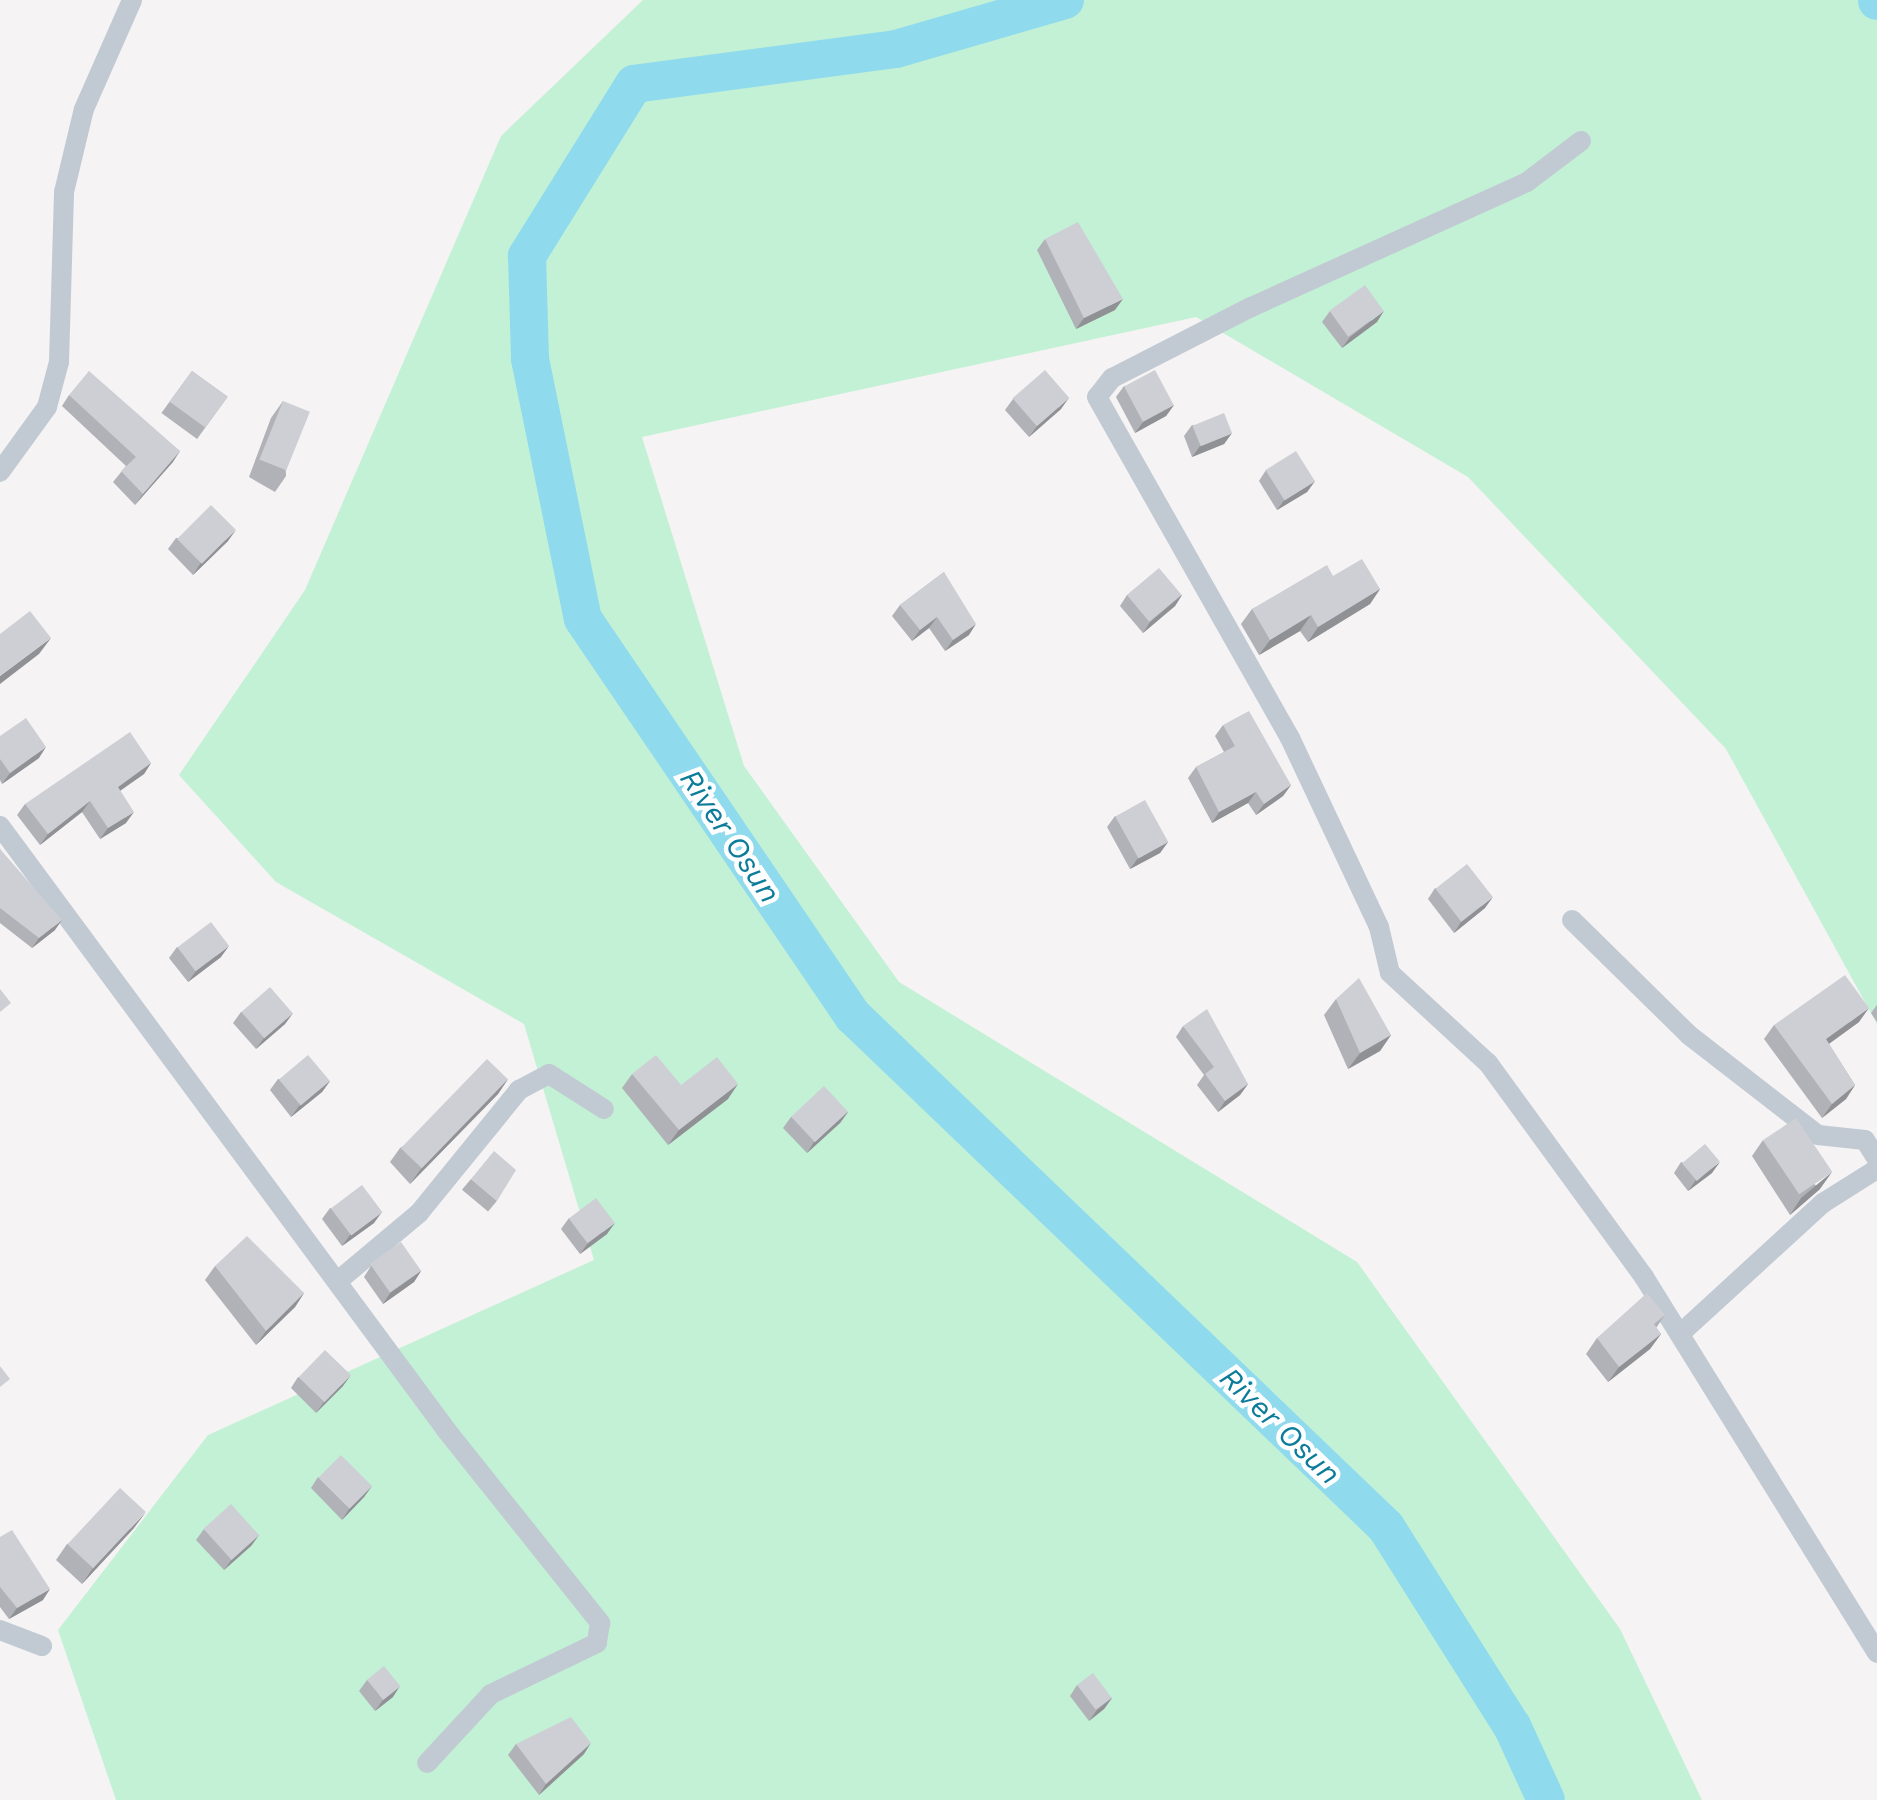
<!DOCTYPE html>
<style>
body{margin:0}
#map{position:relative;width:1877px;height:1800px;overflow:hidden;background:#f5f3f3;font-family:"Work Sans",sans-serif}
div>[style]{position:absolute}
.green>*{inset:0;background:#c3f1d5}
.river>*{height:38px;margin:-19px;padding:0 19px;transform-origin:19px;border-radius:19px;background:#90daee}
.minor>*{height:20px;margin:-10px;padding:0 10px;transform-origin:10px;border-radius:10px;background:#c1cad2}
.wall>*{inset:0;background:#b0b2b7;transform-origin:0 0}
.shaded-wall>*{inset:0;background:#909195}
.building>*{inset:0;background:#cdcfd5;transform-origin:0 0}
span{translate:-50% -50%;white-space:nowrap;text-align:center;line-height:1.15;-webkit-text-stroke:9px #fff;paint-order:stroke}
.water-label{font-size:30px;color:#0c7c9b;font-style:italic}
</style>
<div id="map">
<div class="green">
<div style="clip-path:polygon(643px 0,1877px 0,1877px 1024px,1726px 749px,1468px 477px,1196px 317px,642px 437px,744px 766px,899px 982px,1357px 1262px,1620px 1629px,1702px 1800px,116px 1800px,58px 1630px,208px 1435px,594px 1260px,524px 1024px,276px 882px,179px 775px,305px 590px,501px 136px)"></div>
</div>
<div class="river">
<div style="left:1065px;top:0;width:176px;rotate:163.8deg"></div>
<div style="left:896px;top:49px;width:264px;rotate:172.4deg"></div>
<div style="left:634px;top:84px;width:203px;rotate:121.9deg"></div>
<div style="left:527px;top:256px;width:103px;rotate:88.3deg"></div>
<div style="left:530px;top:359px;width:265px;rotate:78.5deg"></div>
<div style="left:583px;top:619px;width:480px;rotate:55.8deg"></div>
<div style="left:853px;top:1016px;width:738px;rotate:43.79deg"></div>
<div style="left:1386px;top:1527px;width:236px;rotate:57.7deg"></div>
<div style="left:1512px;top:1726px;width:81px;rotate:65.3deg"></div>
<div style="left:1877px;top:0;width:1px;rotate:90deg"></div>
</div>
<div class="minor">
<div style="left:1581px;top:141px;width:68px;rotate:142.8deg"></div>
<div style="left:1527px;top:182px;width:303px;rotate:155.6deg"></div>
<div style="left:1251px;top:307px;width:156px;rotate:152.9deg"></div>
<div style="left:1112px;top:378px;width:24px;rotate:128deg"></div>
<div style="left:1097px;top:397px;width:392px;rotate:60.5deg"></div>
<div style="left:1290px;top:738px;width:209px;rotate:64.8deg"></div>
<div style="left:1379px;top:927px;width:47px;rotate:76.6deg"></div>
<div style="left:1390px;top:973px;width:133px;rotate:42.6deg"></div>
<div style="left:1488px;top:1063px;width:265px;rotate:53.9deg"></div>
<div style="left:1644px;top:1277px;width:442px;rotate:58.2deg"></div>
<div style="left:0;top:472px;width:80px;rotate:-54.1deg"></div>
<div style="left:47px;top:407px;width:47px;rotate:-75.1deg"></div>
<div style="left:59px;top:362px;width:170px;rotate:-88.3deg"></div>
<div style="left:64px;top:192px;width:85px;rotate:-76.5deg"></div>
<div style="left:84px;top:109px;width:119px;rotate:-66.2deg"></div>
<div style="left:0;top:826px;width:752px;rotate:53.54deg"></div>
<div style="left:447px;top:1431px;width:246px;rotate:51.4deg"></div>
<div style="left:600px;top:1623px;width:20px;rotate:99deg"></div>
<div style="left:597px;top:1643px;width:118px;rotate:154.3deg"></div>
<div style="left:491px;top:1694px;width:94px;rotate:132.8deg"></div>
<div style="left:1572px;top:920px;width:164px;rotate:44.5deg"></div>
<div style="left:1689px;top:1035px;width:163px;rotate:37.8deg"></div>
<div style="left:1818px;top:1135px;width:47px;rotate:6.1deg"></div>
<div style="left:1865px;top:1140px;width:22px;rotate:58deg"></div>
<div style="left:339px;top:1280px;width:104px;rotate:-39.9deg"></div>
<div style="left:419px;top:1213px;width:159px;rotate:-50.9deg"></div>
<div style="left:519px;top:1090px;width:34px;rotate:-28deg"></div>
<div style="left:549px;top:1074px;width:65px;rotate:32.5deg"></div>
<div style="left:1681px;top:1333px;width:193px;rotate:-42.5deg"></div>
<div style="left:1823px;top:1203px;width:64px;rotate:-32.2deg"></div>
<div style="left:0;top:1630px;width:45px;rotate:20.9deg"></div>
</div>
<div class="wall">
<div style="clip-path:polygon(1045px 239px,1115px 310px,1076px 329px,1037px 250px)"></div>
<div style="clip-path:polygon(1330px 311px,1377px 322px,1342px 348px,1322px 322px)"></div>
<div style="left:192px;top:371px;width:44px;height:52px;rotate:36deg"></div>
<div style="clip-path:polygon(1124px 386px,1174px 405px,1166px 416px,1135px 433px,1116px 397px)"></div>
<div style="clip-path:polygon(69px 395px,180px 451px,135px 505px,113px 482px,126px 466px,62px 406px)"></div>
<div style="clip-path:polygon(1013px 399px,1061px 409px,1029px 437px,1005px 410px)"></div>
<div style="clip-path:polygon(283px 401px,286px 476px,275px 492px,249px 477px,271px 418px)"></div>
<div style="clip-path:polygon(1192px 425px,1232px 433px,1224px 444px,1192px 457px,1184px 436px)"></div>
<div style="clip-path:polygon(1266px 470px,1315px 481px,1307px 492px,1277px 510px,1259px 481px)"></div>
<div style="clip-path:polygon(176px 538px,228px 541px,193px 575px,168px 549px)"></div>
<div style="clip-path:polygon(944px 572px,969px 635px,945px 651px,929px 628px,912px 641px,892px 616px,900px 605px)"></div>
<div style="clip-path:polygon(1333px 576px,1380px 589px,1370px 604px,1308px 642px,1300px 631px,1259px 655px,1241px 624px,1252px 609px)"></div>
<div style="clip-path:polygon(1127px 595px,1182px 595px,1175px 606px,1143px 633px,1120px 606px)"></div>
<div style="clip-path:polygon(1223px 725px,1291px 785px,1283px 796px,1256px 815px,1248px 803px,1212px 823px,1188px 778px,1196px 767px,1224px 752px,1215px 736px)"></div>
<div style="clip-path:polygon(0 736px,39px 758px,2px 784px,0 780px)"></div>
<div style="clip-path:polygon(151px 763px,144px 774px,120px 790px,126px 823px,100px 839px,82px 812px,40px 845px,17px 815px,25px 804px)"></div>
<div style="clip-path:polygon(1115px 816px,1168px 842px,1160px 853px,1130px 869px,1107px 827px)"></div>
<div style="clip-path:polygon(0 849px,55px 930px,32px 948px,0 923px)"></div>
<div style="clip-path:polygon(1435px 888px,1485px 908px,1454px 933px,1428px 899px)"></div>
<div style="clip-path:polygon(177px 947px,221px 957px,188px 982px,169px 958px)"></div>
<div style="clip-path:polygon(1336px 999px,1391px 1035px,1380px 1051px,1348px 1069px,1324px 1015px)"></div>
<div style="clip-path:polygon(1877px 1005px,1877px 1022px,1871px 1013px)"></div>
<div style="clip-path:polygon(241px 1012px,293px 1013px,285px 1024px,256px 1049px,233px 1023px)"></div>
<div style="clip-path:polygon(1859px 1022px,1829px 1044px,1855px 1085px,1846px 1099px,1822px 1118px,1764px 1039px,1774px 1025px)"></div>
<div style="clip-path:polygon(1183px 1026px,1248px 1084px,1240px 1095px,1218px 1112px,1197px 1085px,1204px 1075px,1176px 1037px)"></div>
<div style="clip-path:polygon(632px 1074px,681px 1085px,728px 1099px,668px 1145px,622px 1088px)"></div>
<div style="clip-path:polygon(278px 1079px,330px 1081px,322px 1092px,291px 1117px,270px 1090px)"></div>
<div style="clip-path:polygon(508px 1079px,498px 1094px,410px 1184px,390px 1162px,400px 1148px)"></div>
<div style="clip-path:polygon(848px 1112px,840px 1123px,807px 1153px,783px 1128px,791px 1117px)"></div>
<div style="clip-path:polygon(1763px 1140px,1820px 1189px,1790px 1215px,1752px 1156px)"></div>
<div style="clip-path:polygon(1681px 1162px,1712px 1173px,1688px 1191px,1674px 1173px)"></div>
<div style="left:471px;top:1179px;width:34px;height:14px;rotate:40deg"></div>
<div style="clip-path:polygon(330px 1208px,374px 1223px,342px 1246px,322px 1219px)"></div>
<div style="clip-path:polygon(569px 1218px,607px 1234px,580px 1254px,561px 1229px)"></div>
<div style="clip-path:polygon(215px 1266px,304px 1293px,295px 1307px,256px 1345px,205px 1280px)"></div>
<div style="clip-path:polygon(371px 1266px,421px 1271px,414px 1282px,383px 1304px,364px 1277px)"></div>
<div style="clip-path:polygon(1665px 1315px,1656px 1328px,1661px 1334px,1650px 1349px,1608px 1382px,1586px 1354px,1597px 1338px)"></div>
<div style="clip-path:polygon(298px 1377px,343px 1386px,316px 1413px,291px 1388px)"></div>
<div style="clip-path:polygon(318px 1477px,372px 1486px,364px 1497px,342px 1520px,311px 1488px)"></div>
<div style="clip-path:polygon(134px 1528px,82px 1584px,56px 1560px,67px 1544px)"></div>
<div style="clip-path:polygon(204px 1529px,259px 1535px,251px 1546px,224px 1570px,196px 1540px)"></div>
<div style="clip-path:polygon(0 1537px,43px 1600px,9px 1619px,0 1607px)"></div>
<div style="clip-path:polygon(367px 1680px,393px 1697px,375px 1711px,359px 1691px)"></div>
<div style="clip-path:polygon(1077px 1685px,1112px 1698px,1104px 1709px,1089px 1721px,1070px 1696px)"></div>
<div style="clip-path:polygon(516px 1744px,584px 1754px,539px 1795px,508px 1755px)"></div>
</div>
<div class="shaded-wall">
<div style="clip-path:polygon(1123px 299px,1115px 310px,1076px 329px,1084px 318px)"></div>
<div style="clip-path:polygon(1384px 311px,1377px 322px,1342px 348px,1350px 337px)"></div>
<div style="clip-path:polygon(1069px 398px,1061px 409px,1029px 437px,1037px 426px)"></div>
<div style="clip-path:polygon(1174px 405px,1166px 416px,1135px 433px,1143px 422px)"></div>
<div style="clip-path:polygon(1232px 433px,1224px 444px,1192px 457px,1200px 446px)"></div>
<div style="clip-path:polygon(180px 451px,173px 462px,135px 505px,143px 494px)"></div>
<div style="clip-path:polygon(1315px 481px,1307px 492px,1277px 510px,1285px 499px)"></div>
<div style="clip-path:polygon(236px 530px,228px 541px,193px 575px,200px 564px)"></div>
<div style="clip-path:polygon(1380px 589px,1370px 604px,1308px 642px,1318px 627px)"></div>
<div style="clip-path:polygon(1182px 595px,1175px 606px,1143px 633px,1150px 622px)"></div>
<div style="clip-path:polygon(1311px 615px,1300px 631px,1259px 655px,1270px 640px)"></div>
<div style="clip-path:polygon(937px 617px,929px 628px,912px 641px,920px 630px)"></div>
<div style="clip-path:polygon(976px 624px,969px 635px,945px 651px,953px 640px)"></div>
<div style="clip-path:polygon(51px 638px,39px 654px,0 684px,0 676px)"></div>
<div style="clip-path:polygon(46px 747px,39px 758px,2px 784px,10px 773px)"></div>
<div style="clip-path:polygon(151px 763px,144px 774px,110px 798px,118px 787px)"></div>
<div style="clip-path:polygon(1291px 785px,1283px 796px,1256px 815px,1264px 804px)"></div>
<div style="clip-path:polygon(1256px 792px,1248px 803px,1212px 823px,1219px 812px)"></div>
<div style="clip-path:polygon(90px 801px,82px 812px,40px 845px,48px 834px)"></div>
<div style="clip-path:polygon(134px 812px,126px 823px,100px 839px,108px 828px)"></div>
<div style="clip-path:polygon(1168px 842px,1160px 853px,1130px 869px,1138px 858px)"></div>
<div style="clip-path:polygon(1493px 897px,1485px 908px,1454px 933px,1461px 922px)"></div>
<div style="clip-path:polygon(62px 920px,55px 930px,32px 948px,39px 938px)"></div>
<div style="clip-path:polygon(229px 946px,221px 957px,188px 982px,196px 971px)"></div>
<div style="clip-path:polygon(1869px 1008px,1859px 1022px,1816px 1053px,1826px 1039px)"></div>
<div style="clip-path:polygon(293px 1013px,285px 1024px,256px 1049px,264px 1038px)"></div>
<div style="clip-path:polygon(1391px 1035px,1380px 1051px,1348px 1069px,1360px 1053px)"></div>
<div style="clip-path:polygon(508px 1079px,498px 1094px,410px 1184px,420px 1170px)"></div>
<div style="clip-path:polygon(330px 1081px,322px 1092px,291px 1117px,299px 1106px)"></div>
<div style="clip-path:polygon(738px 1084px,728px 1099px,668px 1145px,679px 1130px)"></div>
<div style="clip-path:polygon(1248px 1084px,1240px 1095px,1218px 1112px,1225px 1101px)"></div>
<div style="clip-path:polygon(1855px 1085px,1846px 1099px,1822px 1118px,1832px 1104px)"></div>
<div style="clip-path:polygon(848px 1112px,840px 1123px,807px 1153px,814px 1142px)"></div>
<div style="clip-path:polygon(1720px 1162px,1712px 1173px,1688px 1191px,1696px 1180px)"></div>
<div style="clip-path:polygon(1832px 1172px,1820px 1189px,1790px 1215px,1801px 1198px)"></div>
<div style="clip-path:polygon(382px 1212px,374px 1223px,342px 1246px,350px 1235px)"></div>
<div style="clip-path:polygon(615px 1223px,607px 1234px,580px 1254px,588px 1243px)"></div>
<div style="clip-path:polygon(421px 1271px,414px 1282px,383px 1304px,390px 1293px)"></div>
<div style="clip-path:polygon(304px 1293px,295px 1307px,256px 1345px,266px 1331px)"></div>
<div style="clip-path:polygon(1661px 1334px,1650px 1349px,1608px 1382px,1619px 1367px)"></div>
<div style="clip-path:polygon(351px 1375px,343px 1386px,316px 1413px,324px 1402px)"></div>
<div style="clip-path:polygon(372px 1486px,364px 1497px,342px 1520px,349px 1509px)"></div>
<div style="clip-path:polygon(146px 1512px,134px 1528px,82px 1584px,93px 1568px)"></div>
<div style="clip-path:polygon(259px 1535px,251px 1546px,224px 1570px,232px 1559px)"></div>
<div style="clip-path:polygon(50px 1589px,43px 1600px,9px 1619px,17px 1608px)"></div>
<div style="clip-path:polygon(400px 1686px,393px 1697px,375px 1711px,383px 1700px)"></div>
<div style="clip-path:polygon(1112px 1698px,1104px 1709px,1089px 1721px,1097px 1710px)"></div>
<div style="clip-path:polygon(591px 1743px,584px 1754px,539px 1795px,546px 1784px)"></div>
</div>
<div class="building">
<div style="clip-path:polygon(1078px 222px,1123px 299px,1084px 318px,1045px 239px)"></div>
<div style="left:1365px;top:285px;width:32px;height:44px;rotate:54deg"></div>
<div style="left:1045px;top:370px;width:37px;height:43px;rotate:49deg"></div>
<div style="left:1155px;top:370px;width:40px;height:35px;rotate:62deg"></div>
<div style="clip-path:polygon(89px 371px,180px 451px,143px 494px,121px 471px,136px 457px,69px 395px)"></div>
<div style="left:192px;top:371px;width:44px;height:38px;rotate:36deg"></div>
<div style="left:283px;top:401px;width:29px;height:63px;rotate:22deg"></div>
<div style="left:1224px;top:413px;width:22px;height:34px;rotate:68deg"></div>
<div style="left:1296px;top:451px;width:36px;height:36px;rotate:58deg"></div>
<div style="left:211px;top:505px;width:35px;height:48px;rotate:45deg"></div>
<div style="clip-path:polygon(1362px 559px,1380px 589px,1318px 627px,1311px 615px,1270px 640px,1252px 609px,1327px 565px,1333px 576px)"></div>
<div style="left:1159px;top:568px;width:35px;height:42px;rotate:50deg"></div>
<div style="clip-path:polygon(944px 572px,976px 624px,953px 640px,937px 617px,920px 630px,900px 605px)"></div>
<div style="clip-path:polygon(30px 611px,51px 638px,0 676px,0 634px)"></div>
<div style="clip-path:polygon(1249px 711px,1291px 785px,1264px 804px,1256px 792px,1219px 812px,1196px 767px,1235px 746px,1223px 725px)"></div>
<div style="clip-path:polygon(26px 718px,46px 747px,10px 773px,0 759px,0 736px)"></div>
<div style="clip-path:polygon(130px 732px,151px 763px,118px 787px,134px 812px,108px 828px,90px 801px,48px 834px,25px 804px)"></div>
<div style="left:1145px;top:800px;width:48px;height:34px;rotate:61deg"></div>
<div style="clip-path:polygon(0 849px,62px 920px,39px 938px,0 908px)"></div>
<div style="left:1467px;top:864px;width:42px;height:40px;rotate:52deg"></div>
<div style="left:211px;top:922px;width:30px;height:42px;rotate:53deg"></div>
<div style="clip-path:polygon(1845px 975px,1869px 1008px,1826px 1039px,1855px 1085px,1832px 1104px,1774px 1025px)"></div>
<div style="clip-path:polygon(1359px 978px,1391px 1035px,1360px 1053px,1336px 999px)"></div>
<div style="left:270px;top:987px;width:35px;height:38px;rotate:49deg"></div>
<div style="clip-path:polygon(0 989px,11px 1003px,0 1012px)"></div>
<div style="clip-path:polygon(1207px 1009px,1248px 1084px,1225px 1101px,1205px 1074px,1214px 1067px,1183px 1026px)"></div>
<div style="left:308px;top:1055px;width:34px;height:38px;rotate:50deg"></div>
<div style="clip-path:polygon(656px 1055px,681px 1085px,717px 1057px,738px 1084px,679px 1130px,632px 1074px)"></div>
<div style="left:487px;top:1059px;width:29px;height:124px;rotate:44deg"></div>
<div style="left:824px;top:1086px;width:35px;height:45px;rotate:47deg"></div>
<div style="left:1796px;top:1118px;width:65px;height:40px;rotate:56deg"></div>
<div style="left:1705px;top:1144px;width:23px;height:30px;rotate:50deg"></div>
<div style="clip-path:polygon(494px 1151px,516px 1170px,497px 1201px,471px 1179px)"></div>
<div style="left:362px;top:1185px;width:34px;height:39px;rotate:53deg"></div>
<div style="left:596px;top:1198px;width:31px;height:34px;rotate:53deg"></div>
<div style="clip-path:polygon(247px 1236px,304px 1293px,266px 1331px,215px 1266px)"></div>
<div style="left:401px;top:1242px;width:35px;height:38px;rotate:55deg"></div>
<div style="clip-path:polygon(1647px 1293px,1665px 1315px,1654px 1324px,1661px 1334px,1619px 1367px,1597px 1338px)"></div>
<div style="left:325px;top:1350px;width:36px;height:38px;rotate:44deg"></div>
<div style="clip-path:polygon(0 1366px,10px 1379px,0 1387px)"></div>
<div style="left:341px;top:1455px;width:44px;height:32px;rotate:45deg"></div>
<div style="left:120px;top:1488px;width:35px;height:77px;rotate:43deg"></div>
<div style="left:231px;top:1504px;width:42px;height:37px;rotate:48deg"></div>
<div style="clip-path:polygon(12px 1530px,50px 1589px,17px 1608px,0 1587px,0 1537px)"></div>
<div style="left:384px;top:1666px;width:26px;height:22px;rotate:51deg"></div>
<div style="left:1093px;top:1673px;width:31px;height:20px;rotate:53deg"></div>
<div style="clip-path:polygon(571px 1717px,591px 1743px,546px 1784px,516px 1744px)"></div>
</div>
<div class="water-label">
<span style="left:730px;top:836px;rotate:56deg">River Osun</span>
<span style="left:1280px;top:1426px;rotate:44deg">River Osun</span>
</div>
</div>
